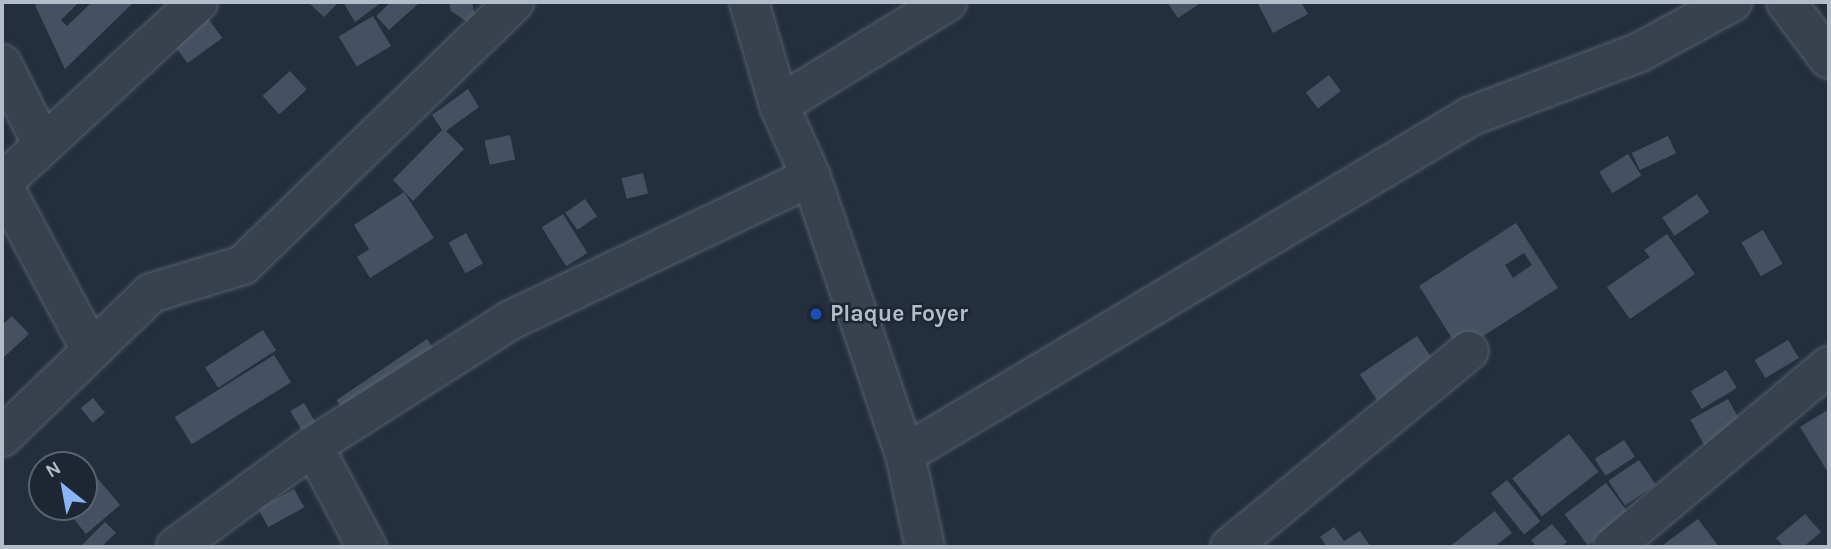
<!DOCTYPE html>
<style>
body{margin:0}
#map{position:relative;width:1831px;height:549px;overflow:hidden;background:#242f3e;font-family:Karla,sans-serif}
div>[style]{position:absolute}
.building>*{inset:0;background:#455162;transform-origin:0 0}
.roads{filter:drop-shadow(0 0 2px #565f6c) drop-shadow(0 0 2px #565f6c)}
.minor>*{height:38px;margin:-19px;padding:0 19px;transform-origin:19px;border-radius:19px;background:#38414e}
.dots>*{width:19px;height:19px;translate:-50% -50%;box-sizing:border-box;border:4px solid #1d2633;border-radius:50%}
span{translate:-50% -50%;white-space:nowrap;text-align:center;line-height:1.15;-webkit-text-stroke:5px #1d2633;paint-order:stroke}
.poi-label{font-size:23px;color:#b4bcc9;font-weight:700}
.left{translate:0 -50%;text-align:left}
.frame{position:absolute;inset:0;border:4px solid #b4bcc9;pointer-events:none}
.north{position:absolute;left:28px;top:451px;width:70px;height:70px;box-sizing:border-box;background:#1d2633;border:2px solid #59626f;border-radius:50%;rotate:329deg;font-size:19px;font-weight:700;line-height:28px;text-align:center;color:#b4bcc9}
.north::after{content:'';display:block;margin:auto;width:24px;height:32px;background:#8ab4f8;clip-path:polygon(50% 0,100% 100%,50% 72%,0 100%)}
</style>
<div id="map">
<div class="building">
<div style="clip-path:polygon(38px 2px,79px 2px,61px 20px,67px 26px,92px 2px,134px 2px,65px 69px,35px 5px)"></div>
<div style="clip-path:polygon(308px 2px,339px 2px,324px 17px)"></div>
<div style="clip-path:polygon(343px 2px,382px 2px,355px 22px)"></div>
<div style="clip-path:polygon(391px 2px,418px 4px,389px 30px,376px 16px)"></div>
<div style="clip-path:polygon(449px 2px,472px 2px,478px 29px,451px 11px)"></div>
<div style="clip-path:polygon(1167px 2px,1202px 2px,1178px 18px)"></div>
<div style="clip-path:polygon(1257px 2px,1301px 2px,1308px 14px,1273px 33px)"></div>
<div style="left:373px;top:16px;width:35px;height:40px;rotate:59deg"></div>
<div style="left:207px;top:17px;width:26px;height:43px;rotate:54deg"></div>
<div style="left:290px;top:71px;width:25px;height:37px;rotate:48deg"></div>
<div style="left:1329px;top:75px;width:20px;height:29px;rotate:53deg"></div>
<div style="clip-path:polygon(468px 89px,479px 107px,446px 131px,464px 149px,413px 201px,393px 180px,442px 130px,432px 115px)"></div>
<div style="left:510px;top:135px;width:25px;height:26px;rotate:78deg"></div>
<div style="left:1668px;top:136px;width:19px;height:40px;rotate:65deg"></div>
<div style="left:1628px;top:154px;width:25px;height:34px;rotate:58deg"></div>
<div style="left:643px;top:173px;width:21px;height:22px;rotate:76deg"></div>
<div style="clip-path:polygon(404px 192px,434px 238px,370px 278px,357px 257px,369px 249px,354px 225px)"></div>
<div style="left:1697px;top:194px;width:22px;height:42px;rotate:56deg"></div>
<div style="left:585px;top:199px;width:21px;height:24px;rotate:55deg"></div>
<div style="left:563px;top:214px;width:46px;height:25px;rotate:58deg"></div>
<div style="clip-path:polygon(evenodd,1516px 223px,1558px 288px,1460px 351px,1419px 286px,1516px 223px,1524px 253px,1532px 265px,1513px 278px,1505px 265px,1524px 253px)"></div>
<div style="left:1763px;top:230px;width:39px;height:25px;rotate:60deg"></div>
<div style="left:466px;top:233px;width:35px;height:20px;rotate:61deg"></div>
<div style="clip-path:polygon(1667px 234px,1695px 274px,1630px 319px,1607px 287px,1650px 257px,1644px 250px)"></div>
<div style="clip-path:polygon(12px 316px,29px 334px,2px 359px,2px 325px)"></div>
<div style="left:263px;top:330px;width:24px;height:69px;rotate:57deg"></div>
<div style="left:1417px;top:336px;width:41px;height:69px;rotate:56deg"></div>
<div style="left:427px;top:339px;width:25px;height:109px;rotate:56deg"></div>
<div style="left:1788px;top:340px;width:21px;height:39px;rotate:59deg"></div>
<div style="left:274px;top:355px;width:32px;height:117px;rotate:58deg"></div>
<div style="left:1726px;top:370px;width:21px;height:41px;rotate:59deg"></div>
<div style="left:93px;top:398px;width:19px;height:16px;rotate:51deg"></div>
<div style="left:1728px;top:399px;width:29px;height:43px;rotate:61deg"></div>
<div style="left:304px;top:403px;width:23px;height:16px;rotate:59deg"></div>
<div style="clip-path:polygon(1829px 409px,1829px 474px,1800px 427px)"></div>
<div style="left:1569px;top:434px;width:48px;height:72px;rotate:52deg"></div>
<div style="left:1624px;top:440px;width:20px;height:35px;rotate:57deg"></div>
<div style="left:1639px;top:460px;width:30px;height:37px;rotate:56deg"></div>
<div style="clip-path:polygon(94px 474px,120px 505px,86px 534px,64px 507px,84px 507px,84px 483px)"></div>
<div style="left:1507px;top:480px;width:53px;height:21px;rotate:51deg"></div>
<div style="left:1606px;top:483px;width:39px;height:52px;rotate:53deg"></div>
<div style="left:294px;top:489px;width:21px;height:41px;rotate:61deg"></div>
<div style="clip-path:polygon(1495px 511px,1512px 533px,1494px 547px,1449px 547px)"></div>
<div style="clip-path:polygon(1805px 514px,1821px 532px,1803px 547px,1784px 547px,1776px 538px)"></div>
<div style="clip-path:polygon(1698px 519px,1719px 547px,1660px 547px)"></div>
<div style="clip-path:polygon(105px 522px,116px 533px,101px 547px,80px 547px)"></div>
<div style="clip-path:polygon(1552px 524px,1567px 542px,1560px 547px,1537px 547px,1531px 540px)"></div>
<div style="clip-path:polygon(1334px 527px,1344px 541px,1360px 531px,1371px 547px,1327px 547px,1320px 537px)"></div>
</div>
<div class="roads">
<div class="minor">
<div style="left:749px;top:2px;width:107px;rotate:73.8deg"></div>
<div style="left:779px;top:105px;width:79px;rotate:66deg"></div>
<div style="left:811px;top:177px;width:293px;rotate:71.3deg"></div>
<div style="left:905px;top:454px;width:95px;rotate:77.9deg"></div>
<div style="left:1786px;top:2px;width:71px;rotate:53deg"></div>
<div style="left:2px;top:64px;width:91px;rotate:63.2deg"></div>
<div style="left:779px;top:105px;width:197px;rotate:-31.5deg"></div>
<div style="left:2px;top:183px;width:267px;rotate:-42.7deg"></div>
<div style="left:2px;top:184px;width:188px;rotate:61.8deg"></div>
<div style="left:2px;top:437px;width:207px;rotate:-44deg"></div>
<div style="left:151px;top:293px;width:96px;rotate:-16.9deg"></div>
<div style="left:243px;top:265px;width:378px;rotate:-44.1deg"></div>
<div style="left:313px;top:446px;width:115px;rotate:61.9deg"></div>
<div style="left:905px;top:454px;width:659px;rotate:-30.84deg"></div>
<div style="left:1471px;top:116px;width:181px;rotate:-20.7deg"></div>
<div style="left:1640px;top:52px;width:105px;rotate:-28.5deg"></div>
<div style="left:176px;top:547px;width:170px;rotate:-36.4deg"></div>
<div style="left:313px;top:446px;width:235px;rotate:-32.5deg"></div>
<div style="left:511px;top:320px;width:332px;rotate:-25.5deg"></div>
<div style="left:1230px;top:547px;width:309px;rotate:-39.4deg"></div>
<div style="left:1613px;top:547px;width:282px;rotate:-40deg"></div>
</div>
</div>
<div class="dots">
<div style="left:816px;top:314px;background:#1a4fb4"></div>
</div>
<div class="poi-label">
<span class="left" style="left:830px;top:314px">Plaque Foyer</span>
</div>
<div class="frame"></div>
<div class="north">N</div>
</div>
